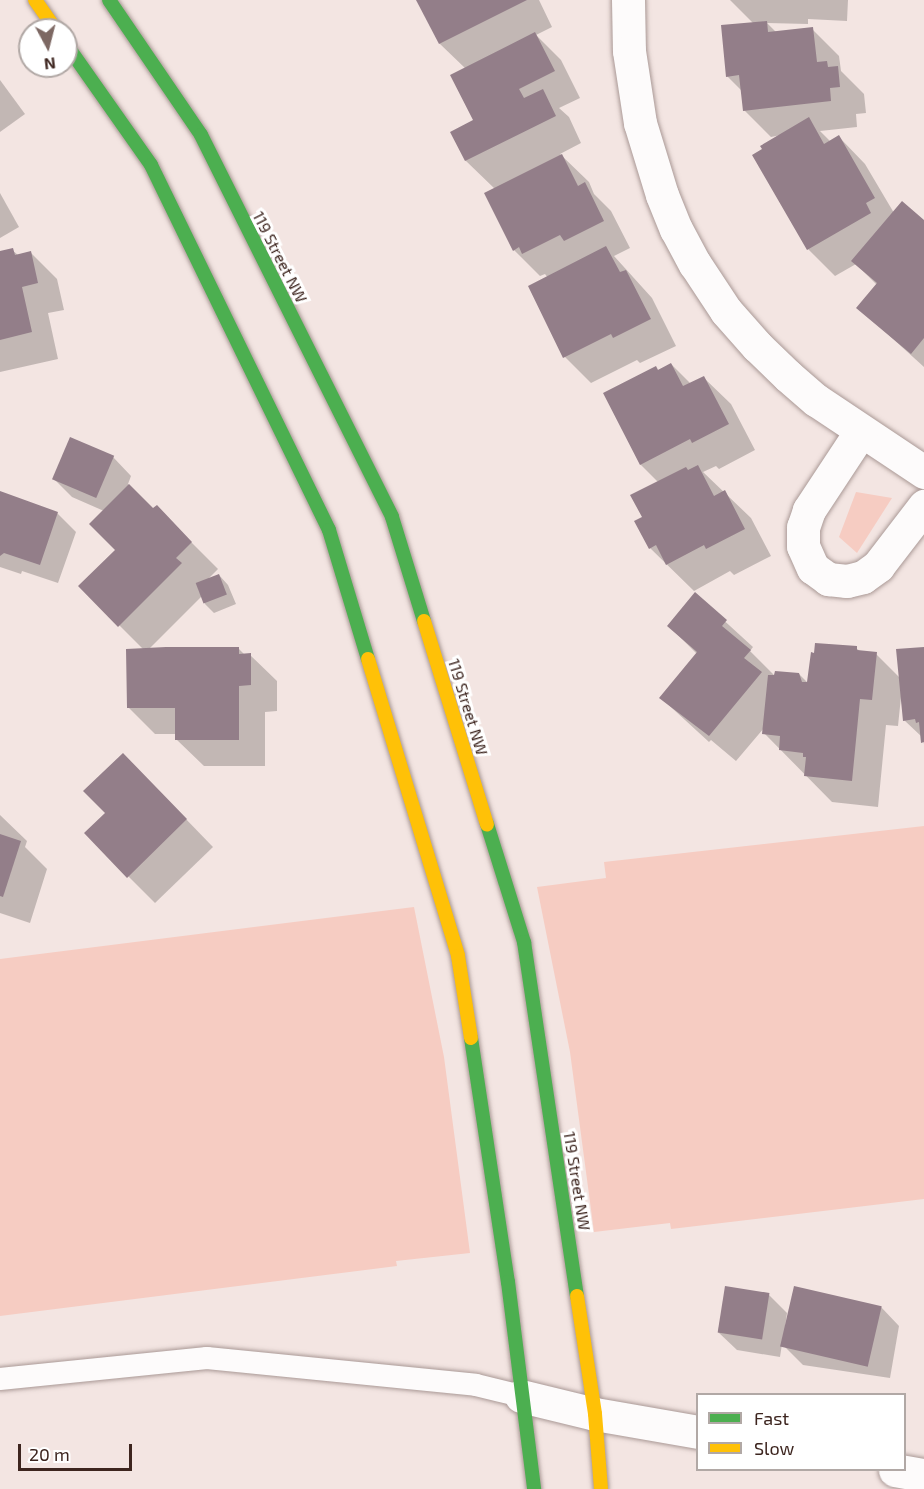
<!DOCTYPE html>
<style>
body{margin:0}
#map{position:relative;width:924px;height:1489px;overflow:hidden;background:#f3e5e2;font-family:"Exo 2",sans-serif}
div>[style]{position:absolute}
.green>*{inset:0;background:#f6ccc2}
.shadow>*{inset:0;background:#0003}
.building>*{inset:0;background:#937e89;transform-origin:0 0}
.roads{filter:drop-shadow(0 0 2px #aa9996) drop-shadow(0 0 2px #aa9996)}
.lane>*{height:22px;margin:-11px;padding:0 11px;transform-origin:11px;border-radius:11px;background:#fdfbfb}
.street>*{height:33px;margin:-16.5px;padding:0 16.5px;transform-origin:16.5px;border-radius:16.5px;background:#fdfbfb}
.fast>*{height:14px;margin:-7px;padding:0 7px;transform-origin:7px;border-radius:7px;background:#4caf50}
.slow>*{height:14px;margin:-7px;padding:0 7px;transform-origin:7px;border-radius:7px;background:#ffc107}
span{translate:-50% -50%;white-space:nowrap;text-align:center;line-height:1.15;-webkit-text-stroke:6px #fff;paint-order:stroke}
.street-label{font-size:16px;color:#3d251f}
.legend{position:absolute;left:696px;top:1393px;width:210px;height:78px;box-sizing:border-box;background:#fff;border:2px solid #b1a8a5;margin:0;padding:8px 10px;list-style:none;font-size:18px;color:#3d251f}
.legend li{display:flex;align-items:center;gap:12px;height:30px}
.legend b{width:30px;border:2px solid #b1a8a5}
.north{position:absolute;left:18px;top:18px;width:60px;height:60px;box-sizing:border-box;background:#fff;border:2px solid #b1a8a5;border-radius:50%;rotate:173deg;font-size:16px;font-weight:700;line-height:24px;text-align:center;color:#3d251f}
.north::after{content:'';display:block;margin:auto;width:21px;height:27px;background:#7d6863;clip-path:polygon(50% 0,100% 100%,50% 72%,0 100%)}
.scale{position:absolute;left:18px;top:1444px;width:114px;height:27px;box-sizing:border-box;border:3px solid #3d251f;border-top:0;padding-left:8px;font-size:18px;line-height:21px;white-space:nowrap;color:#3d251f;-webkit-text-stroke:4px #fff;paint-order:stroke}
</style>
<div id="map">
<div class="green">
<div style="clip-path:polygon(856px 492px,892px 498px,857px 553px,839px 537px)"></div>
<div style="clip-path:polygon(924px 826px,924px 1199px,671px 1229px,670px 1223px,594px 1232px,570px 1052px,537px 887px,606px 878px,604px 862px)"></div>
<div style="clip-path:polygon(414px 907px,444px 1057px,470px 1253px,396px 1261px,397px 1266px,0 1316px,0 959px)"></div>
</div>
<div class="shadow">
<div style="clip-path:polygon(418px 0,539px 0,552px 27px,536px 35px,561px 60px,580px 98px,559px 108px,569px 117px,581px 143px,560px 154px,589px 182px,594px 194px,611px 211px,630px 248px,614px 256px,652px 298px,676px 346px,640px 363px,637px 360px,591px 383px,565px 357px,548px 278px,545px 274px,540px 276px,514px 250px,495px 189px,466px 161px,452px 132px,475px 121px,466px 69px,440px 44px)"></div>
<div style="clip-path:polygon(730px 0,848px 0,847px 21px,808px 19px,808px 24px,767px 23px,777px 33px,812px 29px,839px 56px,841px 71px,864px 94px,866px 113px,856px 114px,857px 127px,820px 131px,831px 142px,839px 137px,865px 164px,894px 213px,924px 222px,924px 367px,859px 308px,877px 285px,856px 264px,835px 276px,808px 249px,781px 135px,771px 137px,744px 110px,742px 91px,727px 76px,754px 24px)"></div>
<div style="clip-path:polygon(0 80px,25px 114px,0 132px)"></div>
<div style="clip-path:polygon(0 193px,19px 227px,0 238px)"></div>
<div style="clip-path:polygon(12px 250px,18px 255px,30px 252px,57px 279px,64px 310px,48px 313px,58px 359px,0 372px,0 252px)"></div>
<div style="clip-path:polygon(671px 364px,691px 384px,704px 378px,731px 404px,755px 450px,719px 469px,716px 466px,703px 472px,751px 518px,771px 556px,734px 575px,730px 571px,694px 591px,650px 548px,644px 517px,659px 483px,641px 465px,605px 394px)"></div>
<div style="clip-path:polygon(113px 457px,131px 476px,128px 484px,154px 510px,157px 508px,218px 569px,207px 580px,219px 575px,228px 585px,236px 604px,214px 613px,205px 604px,202px 596px,148px 650px,239px 649px,245px 655px,250px 655px,277px 681px,277px 711px,265px 712px,265px 766px,204px 766px,177px 740px,177px 734px,155px 734px,128px 707px,144px 650px,80px 586px,117px 550px,104px 511px,72px 497px,54px 479px)"></div>
<div style="clip-path:polygon(0 493px,57px 513px,76px 532px,58px 583px,22px 571px,21px 574px,0 567px)"></div>
<div style="clip-path:polygon(695px 594px,753px 647px,750px 651px,776px 677px,799px 674px,809px 684px,856px 648px,861px 652px,876px 654px,900px 678px,924px 648px,924px 744px,922px 737px,904px 720px,901px 697px,898px 726px,886px 725px,878px 807px,832px 802px,764px 733px,764px 728px,736px 761px,711px 740px,709px 742px,661px 698px,697px 654px,669px 626px)"></div>
<div style="clip-path:polygon(149px 781px,213px 847px,155px 903px,128px 876px)"></div>
<div style="clip-path:polygon(0 815px,27px 841px,25px 847px,47px 869px,30px 923px,0 913px)"></div>
<div style="clip-path:polygon(726px 1288px,769px 1295px,787px 1313px,785px 1327px,788px 1327px,881px 1307px,899px 1326px,890px 1378px,803px 1365px,782px 1344px,780px 1357px,737px 1350px,718px 1332px)"></div>
</div>
<div class="building">
<div style="clip-path:polygon(416px 0,527px 0,439px 44px)"></div>
<div style="clip-path:polygon(767px 21px,768px 32px,813px 27px,817px 62px,827px 61px,828px 67px,838px 66px,840px 87px,830px 88px,831px 101px,743px 111px,739px 75px,726px 77px,721px 25px)"></div>
<div style="clip-path:polygon(535px 32px,555px 71px,519px 89px,524px 98px,543px 89px,556px 116px,465px 161px,450px 132px,473px 120px,450px 75px)"></div>
<div style="clip-path:polygon(809px 117px,824px 144px,839px 135px,875px 198px,866px 203px,871px 213px,807px 250px,752px 155px,762px 149px,760px 146px)"></div>
<div style="clip-path:polygon(562px 154px,578px 186px,585px 182px,604px 221px,564px 241px,560px 235px,522px 254px,519px 247px,513px 251px,484px 193px)"></div>
<div style="clip-path:polygon(902px 201px,924px 220px,924px 338px,911px 354px,856px 308px,877px 283px,851px 261px)"></div>
<div style="clip-path:polygon(606px 246px,620px 272px,626px 270px,651px 319px,613px 338px,611px 334px,563px 358px,528px 286px)"></div>
<div style="clip-path:polygon(13px 248px,15px 255px,31px 251px,38px 283px,22px 287px,32px 332px,0 340px,0 251px)"></div>
<div style="clip-path:polygon(671px 363px,683px 386px,704px 376px,729px 424px,692px 443px,690px 439px,640px 465px,603px 393px,656px 366px,658px 370px)"></div>
<div style="left:70px;top:437px;width:48px;height:46px;rotate:23deg"></div>
<div style="clip-path:polygon(698px 465px,714px 496px,725px 490px,745px 529px,706px 549px,704px 545px,666px 565px,656px 545px,649px 549px,634px 521px,642px 517px,630px 495px,686px 467px,688px 470px)"></div>
<div style="clip-path:polygon(129px 484px,153px 508px,157px 505px,192px 542px,176px 558px,182px 563px,118px 627px,78px 586px,115px 550px,89px 524px)"></div>
<div style="clip-path:polygon(0 491px,58px 512px,40px 565px,4px 553px,0 556px)"></div>
<div style="left:219px;top:574px;width:22px;height:25px;rotate:69deg"></div>
<div style="clip-path:polygon(695px 592px,727px 620px,722px 626px,751px 650px,744px 658px,762px 672px,709px 736px,659px 698px,697px 652px,667px 626px)"></div>
<div style="clip-path:polygon(815px 643px,857px 646px,857px 650px,877px 652px,872px 700px,860px 699px,852px 781px,804px 776px,806px 757px,803px 757px,803px 753px,779px 750px,780px 736px,762px 734px,768px 675px,774px 675px,775px 671px,799px 673px,802px 682px,807px 682px,811px 652px,814px 653px)"></div>
<div style="clip-path:polygon(166px 647px,239px 647px,239px 654px,251px 653px,251px 685px,239px 686px,239px 740px,175px 740px,175px 708px,127px 708px,126px 649px)"></div>
<div style="clip-path:polygon(924px 647px,924px 742px,921px 743px,919px 722px,916px 723px,915px 719px,903px 721px,896px 649px)"></div>
<div style="clip-path:polygon(123px 753px,187px 819px,127px 878px,84px 833px,105px 813px,83px 791px)"></div>
<div style="clip-path:polygon(0 834px,21px 841px,3px 897px,0 896px)"></div>
<div style="left:725px;top:1286px;width:45px;height:47px;rotate:9deg"></div>
<div style="left:794px;top:1286px;width:90px;height:62px;rotate:13deg"></div>
</div>
<div class="roads">
<div class="lane">
<div style="left:0;top:1379px;width:208px;rotate:-5.8deg"></div>
<div style="left:207px;top:1358px;width:270px;rotate:5.7deg"></div>
<div style="left:476px;top:1385px;width:46px;rotate:13.7deg"></div>
</div>
<div class="street">
<div style="left:628px;top:0;width:51px;rotate:88.9deg"></div>
<div style="left:629px;top:51px;width:73px;rotate:81.3deg"></div>
<div style="left:640px;top:123px;width:75px;rotate:73deg"></div>
<div style="left:662px;top:195px;width:37px;rotate:68deg"></div>
<div style="left:676px;top:229px;width:40px;rotate:62deg"></div>
<div style="left:695px;top:264px;width:56px;rotate:56.6deg"></div>
<div style="left:726px;top:311px;width:47px;rotate:48.5deg"></div>
<div style="left:757px;top:346px;width:43px;rotate:44.1deg"></div>
<div style="left:788px;top:376px;width:37px;rotate:41deg"></div>
<div style="left:816px;top:400px;width:130px;rotate:33.7deg"></div>
<div style="left:861px;top:431px;width:95px;rotate:123.4deg"></div>
<div style="left:809px;top:510px;width:18px;rotate:109deg"></div>
<div style="left:803px;top:527px;width:19px;rotate:90deg"></div>
<div style="left:803px;top:546px;width:24px;rotate:66deg"></div>
<div style="left:813px;top:568px;width:19px;rotate:36deg"></div>
<div style="left:828px;top:579px;width:19px;rotate:6deg"></div>
<div style="left:847px;top:581px;width:16px;rotate:-14deg"></div>
<div style="left:863px;top:577px;width:19px;rotate:-36deg"></div>
<div style="left:878px;top:566px;width:76px;rotate:-52.5deg"></div>
<div style="left:521px;top:1396px;width:76px;rotate:13.7deg"></div>
<div style="left:595px;top:1414px;width:105px;rotate:9.9deg"></div>
<div style="left:895px;top:1470px;width:29px;rotate:10deg"></div>
</div>
<div class="fast">
<div style="left:109px;top:0;width:163px;rotate:55.7deg"></div>
<div style="left:201px;top:135px;width:427px;rotate:63.4deg"></div>
<div style="left:392px;top:517px;width:109px;rotate:72.9deg"></div>
<div style="left:66px;top:44px;width:148px;rotate:54.9deg"></div>
<div style="left:151px;top:165px;width:406px;rotate:64deg"></div>
<div style="left:329px;top:530px;width:135px;rotate:73.2deg"></div>
<div style="left:487px;top:824px;width:124px;rotate:72.6deg"></div>
<div style="left:524px;top:942px;width:358px;rotate:81.5deg"></div>
<div style="left:471px;top:1038px;width:247px;rotate:81.4deg"></div>
<div style="left:508px;top:1282px;width:209px;rotate:82.8deg"></div>
</div>
<div class="slow">
<div style="left:35px;top:0;width:37px;rotate:55deg"></div>
<div style="left:424px;top:621px;width:213px;rotate:72.8deg"></div>
<div style="left:368px;top:659px;width:310px;rotate:73.1deg"></div>
<div style="left:458px;top:956px;width:83px;rotate:81deg"></div>
<div style="left:577px;top:1296px;width:119px;rotate:81.3deg"></div>
<div style="left:595px;top:1414px;width:75px;rotate:85.4deg"></div>
</div>
</div>
<div class="street-label">
<span style="left:280px;top:257px;rotate:63deg">119 Street NW</span>
<span style="left:468px;top:707px;rotate:73deg">119 Street NW</span>
<span style="left:577px;top:1181px;rotate:81deg">119 Street NW</span>
</div>
<ul class="legend">
<li><b style="height:8px;background:#4caf50"></b>Fast</li>
<li><b style="height:8px;background:#ffc107"></b>Slow</li>
</ul>
<div class="north">N</div>
<div class="scale">20 m</div>
</div>
